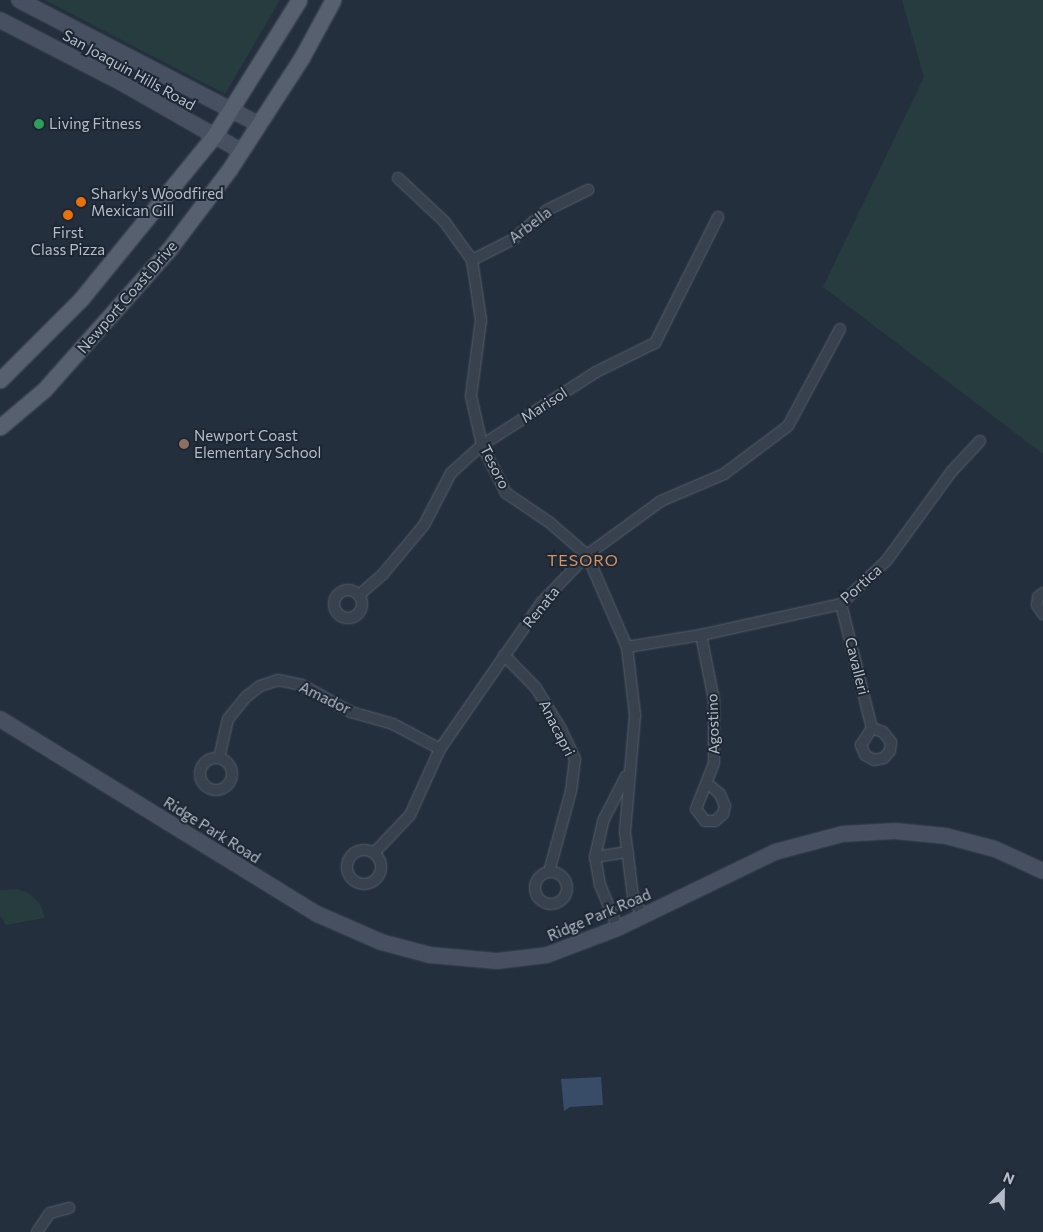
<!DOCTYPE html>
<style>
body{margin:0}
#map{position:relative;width:1043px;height:1232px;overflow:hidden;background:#242f3e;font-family:Commissioner,sans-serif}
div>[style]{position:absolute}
.green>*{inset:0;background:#263c3f}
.water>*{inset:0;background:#394c67}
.roads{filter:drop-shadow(0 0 1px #565f6c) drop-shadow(0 0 1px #565f6c)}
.street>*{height:10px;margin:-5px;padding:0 5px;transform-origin:5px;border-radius:5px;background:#38414e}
.street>.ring{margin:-5px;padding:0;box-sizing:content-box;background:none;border:10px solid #38414e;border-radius:50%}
.secondary>*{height:14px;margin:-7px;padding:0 7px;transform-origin:7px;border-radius:7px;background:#465061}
.primary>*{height:15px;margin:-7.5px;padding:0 7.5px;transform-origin:7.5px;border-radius:7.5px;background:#56606e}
.dots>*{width:14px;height:14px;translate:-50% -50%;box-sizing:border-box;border:2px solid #1d2633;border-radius:50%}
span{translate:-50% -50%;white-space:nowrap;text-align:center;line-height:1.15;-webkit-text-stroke:4px #1d2633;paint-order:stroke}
.street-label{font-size:15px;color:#b4bcc9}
.poi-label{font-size:15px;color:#b4bcc9}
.left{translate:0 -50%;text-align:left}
.neighbourhood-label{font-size:16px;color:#d59563;letter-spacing:1px}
.north{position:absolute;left:978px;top:1167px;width:50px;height:50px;-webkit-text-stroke:4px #1d2633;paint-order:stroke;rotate:23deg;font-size:14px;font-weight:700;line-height:20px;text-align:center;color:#b4bcc9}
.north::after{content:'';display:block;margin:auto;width:18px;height:22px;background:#b4bcc9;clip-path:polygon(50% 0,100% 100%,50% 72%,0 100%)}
</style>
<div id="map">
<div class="green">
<div style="clip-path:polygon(45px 0,280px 0,225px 94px)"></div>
<div style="clip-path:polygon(902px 0,1043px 0,1043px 454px,823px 287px,924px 77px)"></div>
<div style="clip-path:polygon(17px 889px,30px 894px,40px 904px,45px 918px,6px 925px,0 916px,0 890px)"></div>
</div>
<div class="water">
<div style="clip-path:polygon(601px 1077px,603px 1105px,570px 1107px,564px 1111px,561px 1079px)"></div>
</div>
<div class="roads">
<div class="street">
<div style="left:398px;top:178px;width:63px;rotate:43.1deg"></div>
<div style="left:444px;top:221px;width:48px;rotate:54.3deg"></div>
<div style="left:472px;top:260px;width:61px;rotate:81.5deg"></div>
<div style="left:481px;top:320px;width:77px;rotate:97.5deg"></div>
<div style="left:471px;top:396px;width:50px;rotate:77.3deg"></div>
<div style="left:482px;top:445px;width:54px;rotate:63.4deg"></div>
<div style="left:506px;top:493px;width:52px;rotate:34deg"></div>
<div style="left:549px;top:522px;width:50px;rotate:41deg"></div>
<div style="left:587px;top:555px;width:100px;rotate:66.5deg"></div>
<div style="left:627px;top:647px;width:68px;rotate:83.3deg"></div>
<div style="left:635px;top:715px;width:117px;rotate:94.9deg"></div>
<div style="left:625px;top:832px;width:64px;rotate:82.9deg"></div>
<div style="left:633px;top:896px;width:21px;rotate:65deg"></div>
<div style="left:472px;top:260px;width:45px;rotate:-26.6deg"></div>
<div style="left:512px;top:240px;width:46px;rotate:-40.6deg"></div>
<div style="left:547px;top:210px;width:46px;rotate:-26deg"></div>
<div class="ring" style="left:334px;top:590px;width:18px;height:18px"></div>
<div style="left:1043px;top:593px;width:6px;rotate:141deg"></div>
<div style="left:1038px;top:597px;width:8px;rotate:97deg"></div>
<div style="left:1037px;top:605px;width:11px;rotate:56deg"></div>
<div style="left:359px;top:595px;width:32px;rotate:-41deg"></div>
<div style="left:383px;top:574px;width:64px;rotate:-50.1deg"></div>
<div style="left:424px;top:525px;width:59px;rotate:-62.6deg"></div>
<div style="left:451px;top:473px;width:42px;rotate:-42.1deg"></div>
<div style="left:482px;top:445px;width:135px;rotate:-32.6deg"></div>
<div style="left:596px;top:372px;width:66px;rotate:-26.2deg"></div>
<div style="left:655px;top:343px;width:141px;rotate:-63.4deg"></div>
<div style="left:841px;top:604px;width:128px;rotate:76deg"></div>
<div style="left:872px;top:728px;width:12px;rotate:20deg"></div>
<div style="left:883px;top:732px;width:13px;rotate:51deg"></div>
<div style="left:891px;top:742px;width:9px;rotate:96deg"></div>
<div style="left:890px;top:751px;width:9px;rotate:131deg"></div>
<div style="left:884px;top:758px;width:10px;rotate:169deg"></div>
<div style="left:874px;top:760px;width:10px;rotate:-151deg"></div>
<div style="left:865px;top:755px;width:11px;rotate:-112deg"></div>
<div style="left:861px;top:745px;width:20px;rotate:-57deg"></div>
<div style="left:701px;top:635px;width:66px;rotate:78.7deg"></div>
<div style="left:714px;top:700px;width:63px;rotate:90deg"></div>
<div style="left:714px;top:763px;width:49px;rotate:111.4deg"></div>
<div style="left:696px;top:809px;width:15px;rotate:53deg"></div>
<div style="left:705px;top:821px;width:10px"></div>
<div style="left:715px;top:821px;width:11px;rotate:-41deg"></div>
<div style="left:723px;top:814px;width:8px;rotate:-76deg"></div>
<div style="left:725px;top:806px;width:13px;rotate:-113deg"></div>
<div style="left:720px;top:794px;width:16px;rotate:-140deg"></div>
<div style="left:627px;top:647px;width:75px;rotate:-9.2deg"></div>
<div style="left:701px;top:635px;width:143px;rotate:-12.5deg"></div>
<div style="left:841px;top:604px;width:64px;rotate:-43.7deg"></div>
<div style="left:887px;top:560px;width:110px;rotate:-53.9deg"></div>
<div style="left:952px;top:471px;width:41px;rotate:-47deg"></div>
<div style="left:504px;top:655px;width:46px;rotate:45.9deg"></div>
<div style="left:536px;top:688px;width:48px;rotate:58.6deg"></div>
<div style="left:561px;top:729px;width:33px;rotate:65deg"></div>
<div style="left:575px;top:759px;width:32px;rotate:97deg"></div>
<div style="left:571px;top:791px;width:84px;rotate:105.2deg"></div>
<div class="ring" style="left:200px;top:758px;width:22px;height:22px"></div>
<div style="left:219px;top:758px;width:40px;rotate:-77deg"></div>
<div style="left:228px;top:719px;width:28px;rotate:-51deg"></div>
<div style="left:246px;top:697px;width:18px;rotate:-38deg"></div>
<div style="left:260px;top:686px;width:19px;rotate:-18deg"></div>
<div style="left:278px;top:680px;width:25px;rotate:12deg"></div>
<div style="left:302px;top:685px;width:56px;rotate:28.9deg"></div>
<div style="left:351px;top:712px;width:44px;rotate:15.9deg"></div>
<div style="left:393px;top:724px;width:53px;rotate:28deg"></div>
<div class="ring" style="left:347px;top:850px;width:24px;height:24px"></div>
<div style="left:374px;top:853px;width:52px;rotate:-46.5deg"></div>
<div style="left:410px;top:815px;width:72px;rotate:-65.6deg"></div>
<div style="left:440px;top:749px;width:178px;rotate:-55.3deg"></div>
<div style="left:541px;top:603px;width:66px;rotate:-46.2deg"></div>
<div style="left:587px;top:555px;width:92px;rotate:-36.1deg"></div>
<div style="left:661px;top:501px;width:69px;rotate:-23.2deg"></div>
<div style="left:724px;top:474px;width:80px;rotate:-36.9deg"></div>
<div style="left:788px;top:426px;width:110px;rotate:-61.8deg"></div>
<div style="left:595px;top:857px;width:33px;rotate:-9deg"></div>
<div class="ring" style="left:535px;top:872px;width:22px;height:22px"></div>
<div style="left:618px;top:928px;width:47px;rotate:-112.7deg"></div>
<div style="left:600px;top:885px;width:28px;rotate:-100deg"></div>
<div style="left:595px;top:857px;width:39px;rotate:-77deg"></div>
<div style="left:604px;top:819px;width:48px;rotate:-62.9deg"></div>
<div style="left:37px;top:1232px;width:23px;rotate:-56deg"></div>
<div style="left:50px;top:1213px;width:20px;rotate:-15deg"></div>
</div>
<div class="secondary">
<div style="left:19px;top:0;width:269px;rotate:27.4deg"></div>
<div style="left:0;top:20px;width:137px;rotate:27.3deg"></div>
<div style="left:122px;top:83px;width:137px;rotate:29.7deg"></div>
<div style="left:0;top:719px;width:372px;rotate:31.6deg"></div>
<div style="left:317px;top:914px;width:70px;rotate:23.6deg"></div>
<div style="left:381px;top:942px;width:51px;rotate:14.9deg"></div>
<div style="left:430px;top:955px;width:67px;rotate:5.1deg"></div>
<div style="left:497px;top:961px;width:50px;rotate:-6.8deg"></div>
<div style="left:547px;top:955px;width:76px;rotate:-20.8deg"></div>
<div style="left:618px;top:928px;width:174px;rotate:-25.8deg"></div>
<div style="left:775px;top:852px;width:69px;rotate:-15deg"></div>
<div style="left:842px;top:834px;width:53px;rotate:-3.2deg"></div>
<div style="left:895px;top:831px;width:51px;rotate:5.6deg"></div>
<div style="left:946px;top:836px;width:51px;rotate:14.9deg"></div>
<div style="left:995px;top:849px;width:53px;rotate:24.6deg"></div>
</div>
<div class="primary">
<div style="left:0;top:380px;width:115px;rotate:-45deg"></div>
<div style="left:81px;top:299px;width:210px;rotate:-50.8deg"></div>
<div style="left:214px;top:136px;width:160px;rotate:-58deg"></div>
<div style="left:0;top:427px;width:57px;rotate:-40.1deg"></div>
<div style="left:44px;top:390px;width:190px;rotate:-48.4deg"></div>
<div style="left:170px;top:248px;width:98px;rotate:-52.9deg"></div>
<div style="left:229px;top:170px;width:135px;rotate:-57.1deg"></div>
<div style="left:302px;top:57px;width:65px;rotate:-61.5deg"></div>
</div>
</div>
<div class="dots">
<div style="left:39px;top:124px;background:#2e9e5b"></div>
<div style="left:81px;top:202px;background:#e8710a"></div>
<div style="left:68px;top:215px;background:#e8710a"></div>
<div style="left:184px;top:444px;background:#8d6e63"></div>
</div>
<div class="street-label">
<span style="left:129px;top:70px;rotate:29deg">San Joaquin Hills Road</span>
<span style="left:530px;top:225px;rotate:-37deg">Arbella</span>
<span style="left:127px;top:297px;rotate:-49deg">Newport Coast Drive</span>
<span style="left:544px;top:405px;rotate:-33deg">Marisol</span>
<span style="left:495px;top:467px;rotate:63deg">Tesoro</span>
<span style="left:861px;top:584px;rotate:-42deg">Portica</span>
<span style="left:541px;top:607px;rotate:-51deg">Renata</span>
<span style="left:857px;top:666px;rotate:76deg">Cavalleri</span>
<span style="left:325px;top:698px;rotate:26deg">Amador</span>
<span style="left:713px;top:724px;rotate:-92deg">Agostino</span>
<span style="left:557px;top:728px;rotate:63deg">Anacapri</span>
<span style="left:212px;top:830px;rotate:32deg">Ridge Park Road</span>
<span style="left:599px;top:915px;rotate:-23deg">Ridge Park Road</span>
</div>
<div class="poi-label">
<span class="left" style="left:49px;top:124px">Living Fitness</span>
<span class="left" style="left:91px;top:202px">Sharky's Woodfired<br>Mexican Gill</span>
<span style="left:68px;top:241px">First<br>Class Pizza</span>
<span class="left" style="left:194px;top:444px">Newport Coast<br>Elementary School</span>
</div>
<div class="neighbourhood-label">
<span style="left:583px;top:560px">TESORO</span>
</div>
<div class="north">N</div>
</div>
